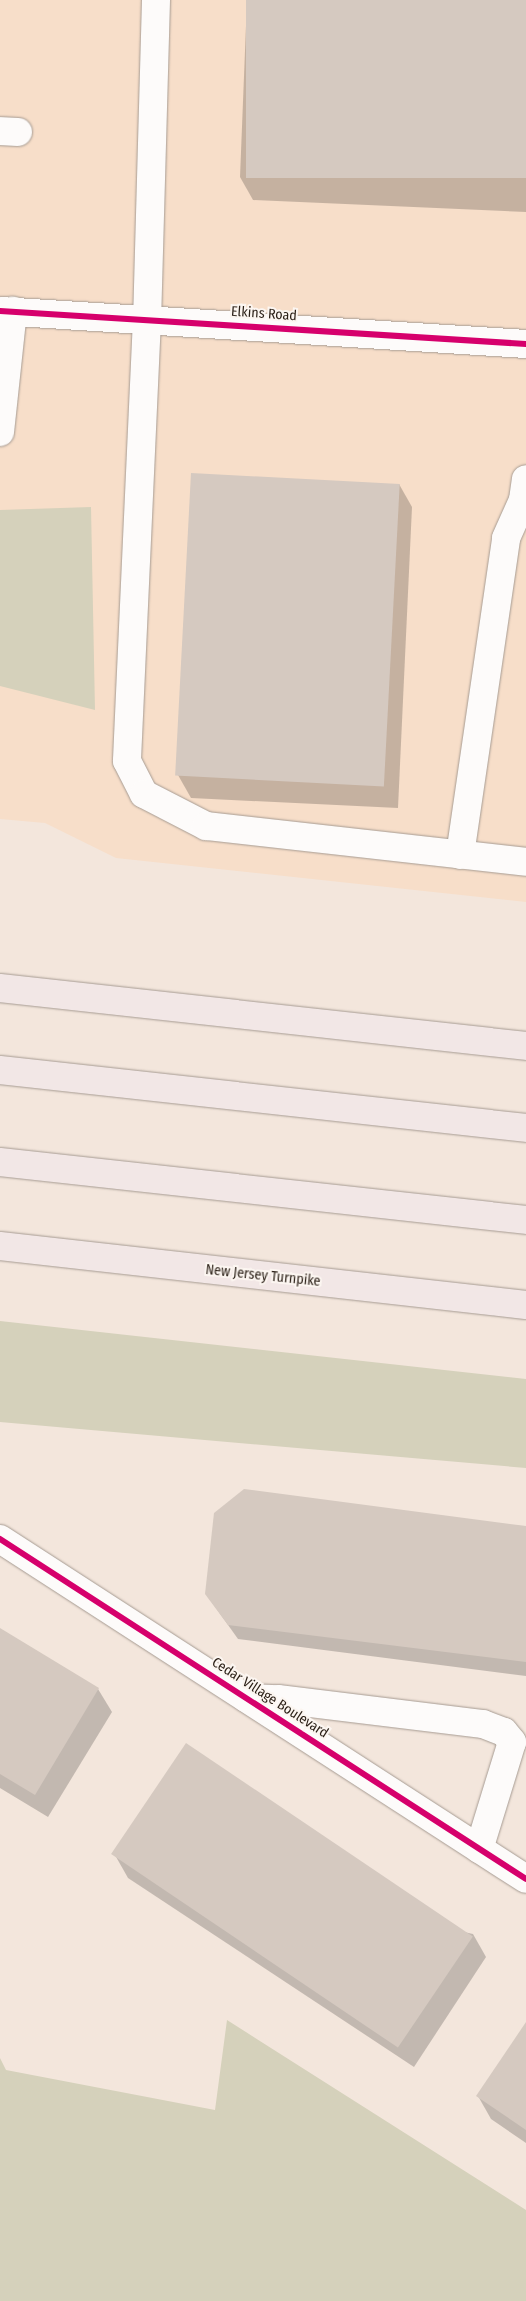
<!DOCTYPE html>
<style>
body{margin:0}
#map{position:relative;width:526px;height:2301px;overflow:hidden;background:#f3e6dc;font-family:"Fira Sans Condensed",sans-serif}
div>[style]{position:absolute}
.built>*{inset:0;background:#f7dec9}
.forest>*{inset:0;background:#d5d1bb}
.shadow>*{inset:0;background:#0003}
.building>*{inset:0;background:#d5c9c0;transform-origin:0 0}
.roads{filter:drop-shadow(0 0 1px #a69b92) drop-shadow(0 0 1px #a69b92)}
.minor>*{height:28px;margin:-14px;padding:0 14px;transform-origin:14px;border-radius:14px;background:#fdfbfa}
.highway>*{height:28px;margin:-14px;padding:0 14px;transform-origin:14px;border-radius:14px;background:#f2e7e6}
.cycleway>*{height:6px;margin:-3px;padding:0 3px;transform-origin:3px;border-radius:3px;background:#d6006c}
span{translate:-50% -50%;white-space:nowrap;text-align:center;line-height:1.15;-webkit-text-stroke:4px #fcf6f1;paint-order:stroke}
.street-label{font-size:14px;color:#291e15}
</style>
<div id="map">
<div class="built">
<div style="clip-path:polygon(0 0,526px 0,526px 902px,116px 858px,45px 823px,0 819px)"></div>
</div>
<div class="forest">
<div style="clip-path:polygon(91px 507px,95px 710px,0 686px,0 510px)"></div>
<div style="clip-path:polygon(0 1321px,526px 1379px,526px 1468px,0 1422px)"></div>
<div style="clip-path:polygon(227px 2020px,526px 2210px,526px 2301px,0 2301px,0 2058px,6px 2070px,215px 2110px)"></div>
</div>
<div class="shadow">
<div style="clip-path:polygon(247px 0,526px 0,526px 212px,253px 200px,240px 177px)"></div>
<div style="clip-path:polygon(399px 484px,412px 507px,398px 808px,191px 798px,178px 775px)"></div>
<div style="clip-path:polygon(526px 1527px,526px 1676px,238px 1639px,206px 1594px)"></div>
<div style="clip-path:polygon(0 1629px,98px 1689px,112px 1712px,48px 1817px,0 1788px)"></div>
<div style="clip-path:polygon(115px 1855px,473px 1934px,486px 1957px,414px 2067px,128px 1878px)"></div>
<div style="clip-path:polygon(526px 2025px,526px 2143px,491px 2119px,478px 2096px)"></div>
</div>
<div class="building">
<div style="left:246px;top:0;width:280px;height:178px"></div>
<div style="left:191px;top:473px;width:209px;height:303px;rotate:3deg"></div>
<div style="clip-path:polygon(244px 1489px,526px 1526px,526px 1662px,228px 1625px,205px 1594px,214px 1513px)"></div>
<div style="clip-path:polygon(0 1628px,99px 1688px,35px 1795px,0 1774px)"></div>
<div style="left:186px;top:1743px;width:346px;height:134px;rotate:34deg"></div>
<div style="clip-path:polygon(526px 2022px,526px 2130px,476px 2096px)"></div>
</div>
<div class="roads">
<div class="minor">
<div style="left:156px;top:0;width:319px;rotate:91.6deg"></div>
<div style="left:147px;top:319px;width:442px;rotate:92.6deg"></div>
<div style="left:127px;top:761px;width:37px;rotate:63deg"></div>
<div style="left:144px;top:794px;width:70px;rotate:27.3deg"></div>
<div style="left:206px;top:826px;width:322px;rotate:6.4deg"></div>
<div style="left:0;top:131px;width:18px;rotate:3deg"></div>
<div style="left:0;top:311px;width:527px;rotate:3.59deg"></div>
<div style="left:0;top:432px;width:122px;rotate:-83.9deg"></div>
<div style="left:460px;top:855px;width:320px;rotate:-81.7deg"></div>
<div style="left:506px;top:538px;width:42px;rotate:-65.9deg"></div>
<div style="left:523px;top:500px;width:21px;rotate:-82deg"></div>
<div style="left:0;top:1539px;width:626px;rotate:32.88deg"></div>
<div style="left:246px;top:1698px;width:32px;rotate:2deg"></div>
<div style="left:278px;top:1699px;width:207px;rotate:7deg"></div>
<div style="left:483px;top:1724px;width:22px;rotate:21deg"></div>
<div style="left:504px;top:1732px;width:13px;rotate:51deg"></div>
<div style="left:512px;top:1742px;width:112px;rotate:107.1deg"></div>
</div>
<div class="highway">
<div style="left:0;top:988px;width:529px;rotate:6.29deg"></div>
<div style="left:0;top:1070px;width:529px;rotate:6.29deg"></div>
<div style="left:0;top:1162px;width:529px;rotate:6.29deg"></div>
<div style="left:0;top:1246px;width:529px;rotate:6.4deg"></div>
</div>
</div>
<div class="cycleway">
<div style="left:0;top:311px;width:527px;rotate:3.59deg"></div>
<div style="left:0;top:1539px;width:626px;rotate:32.88deg"></div>
</div>
<div class="street-label">
<span style="left:264px;top:314px;rotate:4deg">Elkins Road</span>
<span style="left:263px;top:1276px;rotate:6deg">New Jersey Turnpike</span>
<span style="left:270px;top:1698px;rotate:33deg">Cedar Village Boulevard</span>
</div>
</div>
